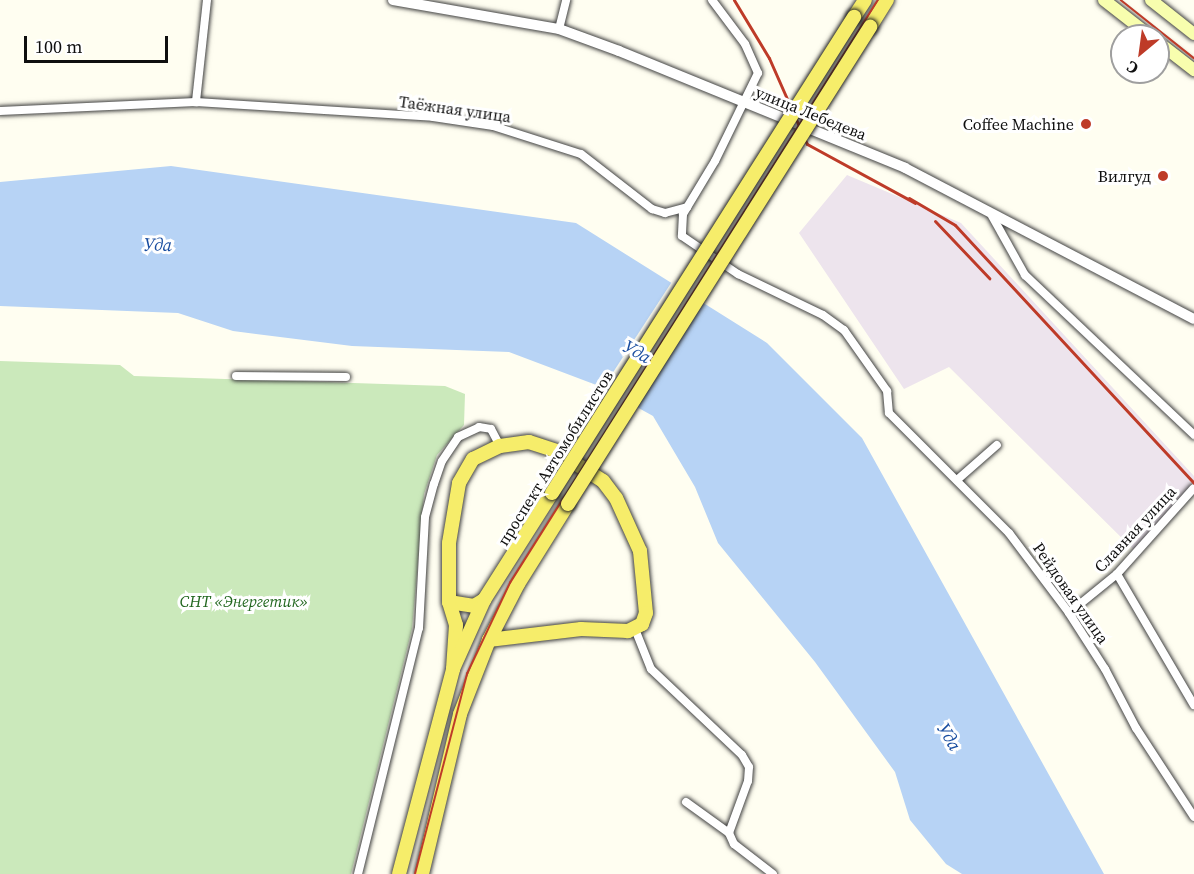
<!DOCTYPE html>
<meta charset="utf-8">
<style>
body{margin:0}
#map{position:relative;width:1194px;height:874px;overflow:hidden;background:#fffef1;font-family:"Source Serif 4",serif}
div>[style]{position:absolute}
.industrial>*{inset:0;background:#ede4ed}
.green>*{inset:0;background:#cbe9bb}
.water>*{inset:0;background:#b7d3f5}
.pier>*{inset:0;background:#fffef1;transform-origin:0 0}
.roads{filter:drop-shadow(0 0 2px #424242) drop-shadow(0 0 2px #424242)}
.minor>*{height:8px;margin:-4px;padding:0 4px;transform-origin:4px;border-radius:4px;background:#fff}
.tertiary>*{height:10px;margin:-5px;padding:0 5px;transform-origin:5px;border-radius:5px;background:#fff}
.secondary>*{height:12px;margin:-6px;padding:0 6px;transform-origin:6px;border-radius:6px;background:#f8feae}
.primary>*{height:14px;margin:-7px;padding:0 7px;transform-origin:7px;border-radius:7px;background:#f6ed6a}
.tram>*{height:1.5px;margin:-0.75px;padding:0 0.75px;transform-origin:0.75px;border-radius:0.75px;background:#be3b28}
.rail>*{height:3px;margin:-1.5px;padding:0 1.5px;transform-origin:1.5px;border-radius:1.5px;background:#be3b28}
.bridges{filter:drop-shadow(0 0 2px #202020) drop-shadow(0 0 2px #202020)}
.primary-bridge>*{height:14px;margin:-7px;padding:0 7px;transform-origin:7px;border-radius:7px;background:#f6ed6a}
.dots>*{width:16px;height:16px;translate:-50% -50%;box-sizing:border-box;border:3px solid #fff;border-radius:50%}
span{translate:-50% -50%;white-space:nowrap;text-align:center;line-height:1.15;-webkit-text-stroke:6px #fff;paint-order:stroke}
.street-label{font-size:16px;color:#0f0f0f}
.poi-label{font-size:16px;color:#0f0f0f}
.right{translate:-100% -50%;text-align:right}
.park-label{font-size:16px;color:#22671f;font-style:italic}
.water-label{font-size:18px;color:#194da0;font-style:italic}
.north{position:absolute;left:1110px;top:24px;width:60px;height:60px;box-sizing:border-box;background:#fff;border:2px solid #9f9f9f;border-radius:50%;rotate:209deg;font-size:16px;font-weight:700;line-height:24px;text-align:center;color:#0f0f0f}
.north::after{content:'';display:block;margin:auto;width:21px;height:27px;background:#be3b28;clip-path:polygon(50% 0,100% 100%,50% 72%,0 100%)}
.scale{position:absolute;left:24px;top:36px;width:144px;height:27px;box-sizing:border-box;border:3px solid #0f0f0f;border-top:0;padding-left:8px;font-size:18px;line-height:21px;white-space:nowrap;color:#0f0f0f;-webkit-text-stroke:4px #fff;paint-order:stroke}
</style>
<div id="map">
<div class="industrial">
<div style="clip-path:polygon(847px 175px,961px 223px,1194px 476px,1194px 494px,1138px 554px,949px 367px,904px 389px,799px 233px)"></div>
</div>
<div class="green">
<div style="clip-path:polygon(0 361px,120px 365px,134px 376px,445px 386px,465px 394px,464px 425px,437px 455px,424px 494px,412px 629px,351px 874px,0 874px)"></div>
</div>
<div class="water">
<div style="clip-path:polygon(171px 166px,576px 223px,767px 343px,862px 438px,1104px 874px,962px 874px,946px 864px,910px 820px,895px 772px,815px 662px,718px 543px,695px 487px,653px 416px,599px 386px,509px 352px,352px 346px,233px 331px,178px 313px,0 306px,0 182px)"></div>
</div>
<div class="pier">
<div style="left:673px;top:280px;width:37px;height:132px;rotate:33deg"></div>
</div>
<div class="roads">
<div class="minor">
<div style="left:207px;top:0;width:103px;rotate:96.2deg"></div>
<div style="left:196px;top:102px;width:237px;rotate:3.6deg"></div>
<div style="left:433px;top:117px;width:61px;rotate:8.5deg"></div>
<div style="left:493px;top:126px;width:92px;rotate:17.7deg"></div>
<div style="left:581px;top:154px;width:90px;rotate:37.8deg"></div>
<div style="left:652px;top:209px;width:14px;rotate:17deg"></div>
<div style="left:665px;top:213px;width:23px;rotate:-15deg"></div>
<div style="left:712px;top:0;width:55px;rotate:53.1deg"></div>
<div style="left:745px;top:44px;width:32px;rotate:66deg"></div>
<div style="left:758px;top:73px;width:98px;rotate:116deg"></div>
<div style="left:715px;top:161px;width:62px;rotate:121.1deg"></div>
<div style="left:683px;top:214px;width:22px;rotate:93deg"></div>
<div style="left:682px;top:236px;width:68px;rotate:34.2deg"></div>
<div style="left:738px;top:274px;width:94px;rotate:25.8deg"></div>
<div style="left:823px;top:315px;width:26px;rotate:36deg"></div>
<div style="left:844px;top:330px;width:75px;rotate:54.8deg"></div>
<div style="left:887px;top:391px;width:22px;rotate:85deg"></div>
<div style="left:889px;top:413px;width:170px;rotate:45deg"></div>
<div style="left:1009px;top:533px;width:100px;rotate:53.1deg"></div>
<div style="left:1069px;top:613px;width:67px;rotate:57.3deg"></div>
<div style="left:1105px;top:669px;width:67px;rotate:62.3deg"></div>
<div style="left:1136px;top:728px;width:106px;rotate:56.9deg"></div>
<div style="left:559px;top:29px;width:30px;rotate:-76deg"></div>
<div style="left:0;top:111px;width:196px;rotate:-2.6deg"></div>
<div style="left:992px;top:216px;width:68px;rotate:60.8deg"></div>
<div style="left:1025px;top:275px;width:233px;rotate:43.4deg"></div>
<div style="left:236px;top:376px;width:110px;rotate:0.5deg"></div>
<div style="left:957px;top:480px;width:53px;rotate:-41.2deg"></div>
<div style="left:1117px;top:574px;width:152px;rotate:59.6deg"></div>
<div style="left:1069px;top:613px;width:62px;rotate:-39.1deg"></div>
<div style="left:1117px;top:574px;width:115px;rotate:-48.2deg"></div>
<div style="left:635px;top:629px;width:43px;rotate:68.2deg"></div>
<div style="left:651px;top:669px;width:125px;rotate:43.4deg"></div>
<div style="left:742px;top:755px;width:14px;rotate:60deg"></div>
<div style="left:749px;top:767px;width:14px;rotate:94deg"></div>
<div style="left:748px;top:781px;width:55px;rotate:110.1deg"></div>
<div style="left:729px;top:833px;width:12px;rotate:66deg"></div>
<div style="left:734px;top:844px;width:49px;rotate:37.6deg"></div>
<div style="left:686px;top:802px;width:53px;rotate:35.8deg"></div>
<div style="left:358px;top:874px;width:253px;rotate:-76.1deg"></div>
<div style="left:419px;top:628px;width:111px;rotate:-86.9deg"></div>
<div style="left:425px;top:517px;width:34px;rotate:-75deg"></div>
<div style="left:434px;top:484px;width:24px;rotate:-71deg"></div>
<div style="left:442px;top:461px;width:29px;rotate:-56deg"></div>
<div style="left:458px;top:437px;width:23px;rotate:-25deg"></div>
<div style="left:479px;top:427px;width:12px;rotate:9deg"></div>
<div style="left:491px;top:429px;width:19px;rotate:62deg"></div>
</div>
<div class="tertiary">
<div style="left:393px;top:0;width:169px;rotate:9.9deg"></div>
<div style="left:559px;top:29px;width:64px;rotate:20.1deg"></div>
<div style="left:619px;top:51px;width:309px;rotate:22.2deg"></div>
<div style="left:905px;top:168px;width:326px;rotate:27.6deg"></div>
</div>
<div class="secondary">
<div style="left:1104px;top:0;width:58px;rotate:38deg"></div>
<div style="left:1151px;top:0;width:55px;rotate:38.3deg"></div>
<div style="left:1158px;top:42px;width:46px;rotate:37.9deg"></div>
</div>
<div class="primary">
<div style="left:854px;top:17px;width:20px;rotate:-57deg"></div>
<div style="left:870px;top:27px;width:32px;rotate:-58deg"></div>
<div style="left:449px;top:602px;width:25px;rotate:9deg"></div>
<div style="left:474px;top:606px;width:12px;rotate:-31deg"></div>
<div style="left:453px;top:669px;width:44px;rotate:-86.1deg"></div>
<div style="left:456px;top:625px;width:24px;rotate:-107deg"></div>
<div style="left:449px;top:602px;width:59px;rotate:-90deg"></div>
<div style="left:449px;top:543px;width:61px;rotate:-80.5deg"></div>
<div style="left:459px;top:483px;width:28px;rotate:-60deg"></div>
<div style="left:473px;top:459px;width:30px;rotate:-26deg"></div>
<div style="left:500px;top:446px;width:29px;rotate:-8deg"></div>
<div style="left:529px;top:442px;width:28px;rotate:18deg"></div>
<div style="left:556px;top:451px;width:56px;rotate:32.6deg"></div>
<div style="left:603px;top:481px;width:21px;rotate:53deg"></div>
<div style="left:616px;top:498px;width:58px;rotate:65.6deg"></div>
<div style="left:640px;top:551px;width:62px;rotate:84.5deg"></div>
<div style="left:646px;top:613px;width:12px;rotate:110deg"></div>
<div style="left:642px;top:624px;width:16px;rotate:153deg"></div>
<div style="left:628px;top:631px;width:47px;rotate:-177.6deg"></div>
<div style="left:581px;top:629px;width:93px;rotate:173.2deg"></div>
<div style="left:399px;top:874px;width:212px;rotate:-75.2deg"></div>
<div style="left:453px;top:669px;width:76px;rotate:-65.8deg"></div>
<div style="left:484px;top:600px;width:127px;rotate:-57.6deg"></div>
<div style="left:422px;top:874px;width:164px;rotate:-76.6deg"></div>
<div style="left:460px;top:714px;width:79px;rotate:-68.6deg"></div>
<div style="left:489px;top:640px;width:63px;rotate:-62.6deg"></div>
<div style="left:518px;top:584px;width:94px;rotate:-58deg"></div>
</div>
</div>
<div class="tram">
<div style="left:1121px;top:0;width:93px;rotate:38.5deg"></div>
<div style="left:415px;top:874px;width:207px;rotate:-75.4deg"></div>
<div style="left:467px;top:674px;width:101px;rotate:-64.7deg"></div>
<div style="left:510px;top:583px;width:689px;rotate:-57.74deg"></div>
</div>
<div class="rail">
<div style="left:734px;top:0;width:68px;rotate:58.9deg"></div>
<div style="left:769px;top:58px;width:94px;rotate:66.2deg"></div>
<div style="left:807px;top:144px;width:123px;rotate:28.6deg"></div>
<div style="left:909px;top:198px;width:53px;rotate:30.4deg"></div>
<div style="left:955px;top:225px;width:352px;rotate:47.2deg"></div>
<div style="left:935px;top:221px;width:79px;rotate:46.5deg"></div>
</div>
<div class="bridges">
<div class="primary-bridge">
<div style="left:552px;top:493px;width:564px;rotate:-57.61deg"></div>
<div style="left:568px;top:504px;width:565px;rotate:-57.66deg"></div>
</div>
</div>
<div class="dots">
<div style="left:1086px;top:124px;background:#be3b28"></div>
<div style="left:1163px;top:176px;background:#be3b28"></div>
</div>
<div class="street-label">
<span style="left:455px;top:109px;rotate:8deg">Таёжная улица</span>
<span style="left:811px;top:113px;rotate:22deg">улица Лебедева</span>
<span style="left:555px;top:458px;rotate:-58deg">проспект Автомобилистов</span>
<span style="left:1135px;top:529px;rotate:-47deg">Славная улица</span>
<span style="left:1071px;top:593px;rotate:55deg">Рейдовая улица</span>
</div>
<div class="poi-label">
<span class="right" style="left:1074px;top:124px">Coffee Machine</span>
<span class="right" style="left:1151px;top:176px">Вилгуд</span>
</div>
<div class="park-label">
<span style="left:244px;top:601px">СНТ «Энергетик»</span>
</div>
<div class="water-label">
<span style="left:158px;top:245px;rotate:2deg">Уда</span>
<span style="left:637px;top:352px;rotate:30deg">Уда</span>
<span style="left:949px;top:737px;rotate:60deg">Уда</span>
</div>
<div class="north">С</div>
<div class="scale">100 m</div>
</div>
